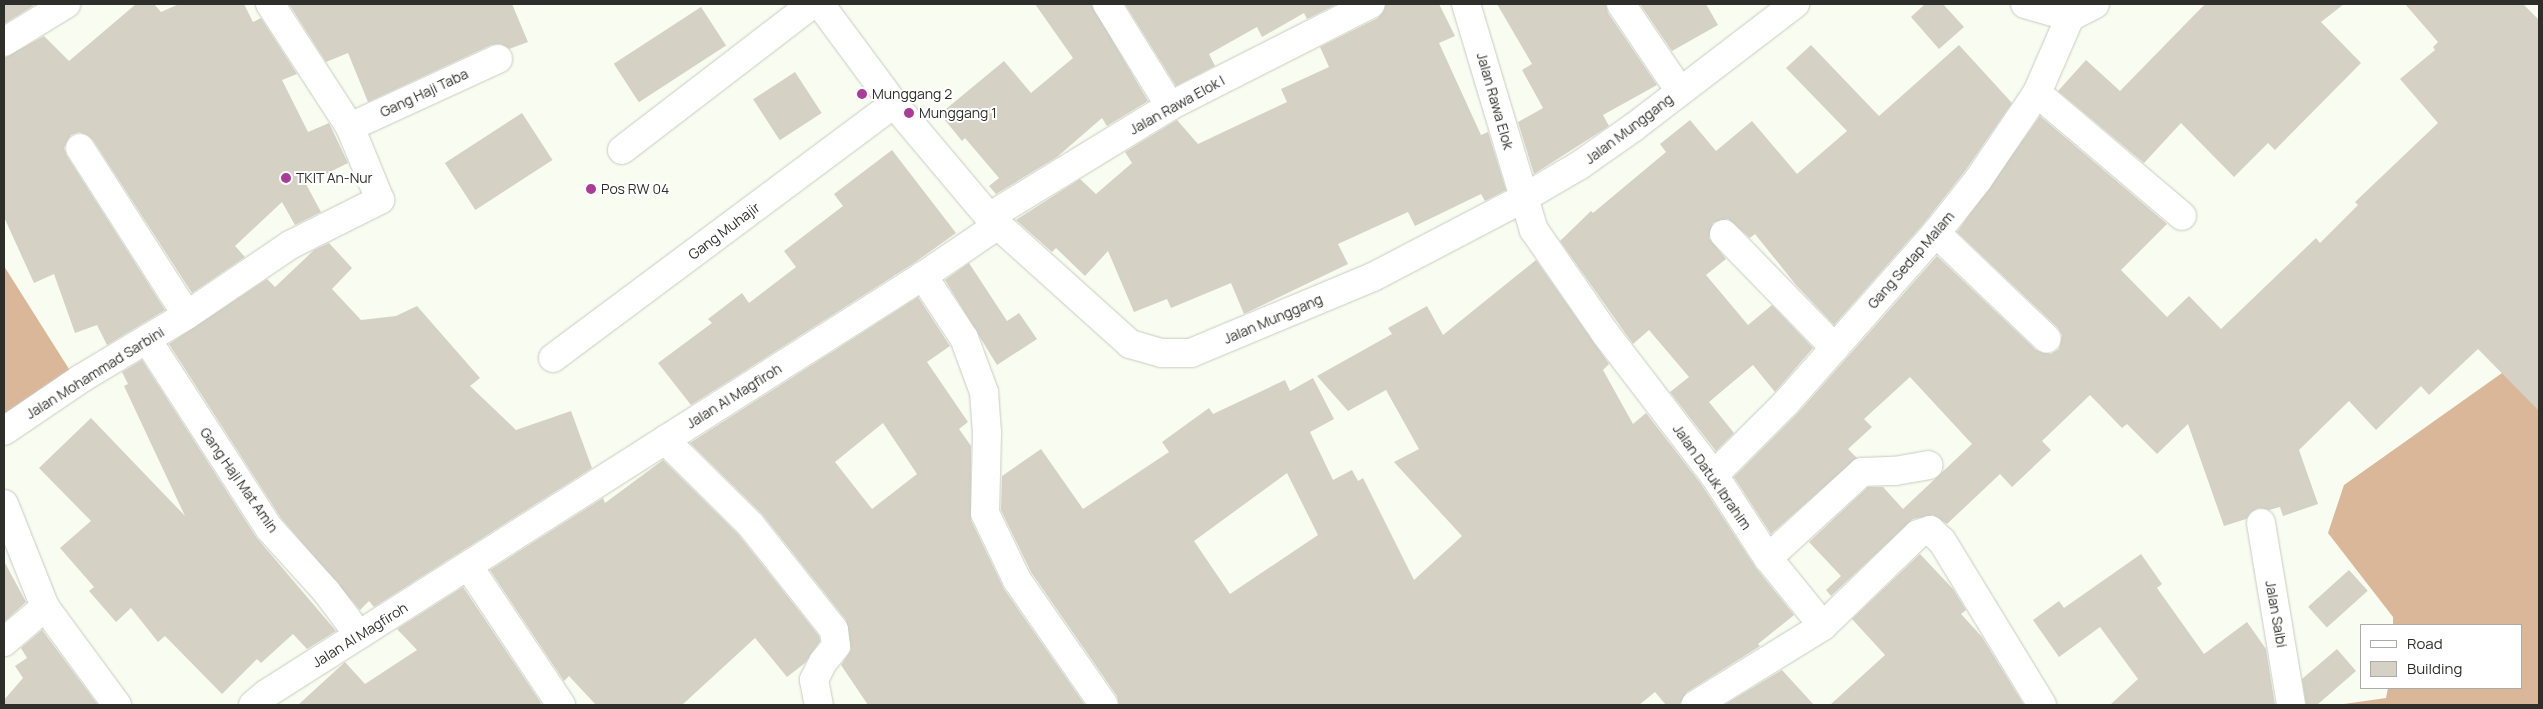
<!DOCTYPE html>
<style>
body{margin:0}
#map{position:relative;width:2543px;height:709px;overflow:hidden;background:#f9fcf0;font-family:Manrope,sans-serif}
div>[style]{position:absolute}
.forest>*{inset:0;background:#dbb79a}
.building>*{inset:0;background:#d5d1c5;transform-origin:0 0}
.roads{filter:drop-shadow(0 0 1px #c8ccc0) drop-shadow(0 0 1px #c8ccc0)}
.minor>*{height:28px;margin:-14px;padding:0 14px;transform-origin:14px;border-radius:14px;background:#fff}
.dots>*{width:14px;height:14px;translate:-50% -50%;box-sizing:border-box;border:2px solid #fff;border-radius:50%}
span{translate:-50% -50%;white-space:nowrap;text-align:center;line-height:1.15;-webkit-text-stroke:4px #fff;paint-order:stroke}
.street-label{font-size:14px;color:#2e2f2b}
.poi-label{font-size:14px;color:#2e2f2b}
.left{translate:0 -50%;text-align:left}
.frame{position:absolute;inset:0;border:5px solid #2e2f2b;pointer-events:none}
.legend{position:absolute;left:2360px;top:624px;width:162px;height:65px;box-sizing:border-box;background:#fff;border:1px solid #abacaa;margin:0;padding:6px 9px;list-style:none;font-size:15px;color:#2e2f2b}
.legend li{display:flex;align-items:center;gap:10px;height:25px}
.legend b{width:25px;border:1px solid #abacaa}
</style>
<div id="map">
<div class="forest">
<div style="clip-path:polygon(4px 266px,74px 377px,4px 430px)"></div>
<div style="clip-path:polygon(2526px 356px,2539px 366px,2539px 705px,2337px 705px,2386px 698px,2388px 688px,2522px 688px,2522px 625px,2393px 625px,2393px 617px,2328px 533px,2344px 485px)"></div>
</div>
<div class="building">
<div style="clip-path:polygon(4px 4px,32px 4px,33px 6px,4px 24px)"></div>
<div style="clip-path:polygon(136px 4px,154px 4px,161px 12px,179px 4px,244px 4px,253px 22px,261px 18px,297px 74px,282px 80px,308px 132px,329px 123px,348px 163px,306px 184px,321px 212px,295px 225px,282px 202px,235px 246px,245px 257px,192px 293px,93px 140px,80px 132px,71px 135px,64px 148px,67px 156px,165px 310px,107px 345px,97px 325px,75px 333px,54px 274px,34px 283px,4px 217px,4px 58px,44px 36px,69px 61px)"></div>
<div style="clip-path:polygon(289px 4px,512px 4px,528px 42px,509px 49px,500px 44px,491px 45px,368px 102px,348px 53px,326px 62px)"></div>
<div style="clip-path:polygon(1035px 4px,1091px 4px,1148px 101px,1107px 126px,1102px 118px,1057px 157px,996px 194px,989px 186px,999px 178px,965px 138px,962px 141px,940px 114px,1004px 61px,1031px 93px,1073px 58px)"></div>
<div style="clip-path:polygon(1125px 4px,1337px 4px,1307px 19px,1304px 13px,1262px 37px,1257px 27px,1209px 54px,1215px 66px,1176px 86px)"></div>
<div style="clip-path:polygon(1386px 4px,1439px 4px,1455px 36px,1439px 43px,1481px 135px,1488px 132px,1506px 190px,1485px 201px,1481px 194px,1415px 226px,1408px 212px,1338px 244px,1348px 264px,1244px 314px,1231px 283px,1171px 308px,1167px 299px,1134px 312px,1108px 251px,1085px 276px,1056px 248px,1052px 252px,1016px 220px,1080px 179px,1096px 194px,1132px 163px,1125px 152px,1177px 120px,1198px 144px,1287px 102px,1281px 89px,1329px 67px,1320px 47px,1378px 18px)"></div>
<div style="clip-path:polygon(1497px 4px,1606px 4px,1608px 13px,1657px 85px,1603px 115px,1609px 126px,1534px 174px,1518px 122px,1543px 108px,1522px 70px,1532px 64px)"></div>
<div style="clip-path:polygon(1640px 4px,1706px 4px,1718px 25px,1672px 51px)"></div>
<div style="clip-path:polygon(1925px 4px,1943px 4px,1964px 27px,1939px 49px,1911px 17px)"></div>
<div style="clip-path:polygon(2205px 4px,2344px 4px,2321px 22px,2361px 63px,2275px 150px,2268px 143px,2234px 177px,2181px 123px,2144px 163px,2058px 91px,2086px 60px,2120px 91px)"></div>
<div style="clip-path:polygon(2405px 4px,2523px 4px,2539px 20px,2539px 411px,2478px 349px,2429px 395px,2421px 386px,2376px 430px,2349px 401px,2299px 450px,2318px 504px,2283px 516px,2280px 507px,2269px 510px,2258px 508px,2246px 519px,2224px 526px,2188px 424px,2157px 454px,2127px 424px,2122px 428px,2090px 395px,2042px 441px,2051px 450px,2012px 487px,2000px 474px,1947px 524px,1933px 515px,1913px 519px,1831px 596px,1826px 590px,1841px 576px,1809px 542px,1868px 487px,1883px 487px,1903px 509px,1972px 444px,1910px 377px,1864px 419px,1872px 427px,1848px 449px,1857px 458px,1771px 534px,1734px 477px,1798px 413px,1937px 256px,2036px 350px,2051px 354px,2059px 349px,2062px 335px,2058px 328px,1957px 232px,2040px 116px,2167px 224px,2121px 270px,2167px 317px,2189px 296px,2221px 329px,2316px 238px,2320px 243px,2358px 205px,2355px 202px,2438px 123px,2400px 79px,2435px 50px,2433px 47px,2438px 42px)"></div>
<div style="left:701px;top:7px;width:46px;height:104px;rotate:57deg"></div>
<div style="clip-path:polygon(1811px 45px,1879px 116px,1959px 45px,2012px 103px,1965px 171px,1924px 223px,1834px 325px,1796px 285px,1755px 234px,1750px 238px,1728px 219px,1713px 223px,1709px 238px,1726px 259px,1706px 275px,1748px 325px,1772px 305px,1813px 348px,1775px 392px,1753px 365px,1709px 402px,1734px 433px,1716px 451px,1670px 392px,1689px 377px,1649px 330px,1633px 344px,1560px 241px,1591px 211px,1593px 213px,1666px 152px,1660px 144px,1690px 120px,1716px 151px,1752px 121px,1797px 174px,1847px 131px,1786px 68px)"></div>
<div style="left:795px;top:72px;width:49px;height:50px;rotate:57deg"></div>
<div style="left:522px;top:113px;width:56px;height:92px;rotate:57deg"></div>
<div style="clip-path:polygon(892px 150px,956px 233px,914px 263px,691px 405px,658px 363px,712px 323px,708px 319px,742px 293px,749px 303px,796px 267px,784px 251px,843px 206px,834px 194px)"></div>
<div style="clip-path:polygon(329px 243px,352px 268px,332px 289px,361px 320px,396px 316px,417px 306px,480px 378px,470px 386px,516px 430px,571px 411px,592px 468px,374px 607px,369px 601px,360px 610px,281px 518px,169px 344px,267px 279px,275px 287px,314px 250px)"></div>
<div style="clip-path:polygon(evenodd,1536px 260px,1609px 364px,1603px 370px,1633px 424px,1646px 413px,1701px 484px,1756px 568px,1794px 615px,1758px 644px,1760px 646px,1687px 692px,1679px 705px,1666px 705px,1655px 692px,1639px 705px,1119px 705px,1117px 696px,1031px 572px,1001px 510px,1002px 476px,1041px 449px,1083px 509px,1169px 452px,1162px 442px,1209px 408px,1213px 414px,1285px 380px,1290px 391px,1313px 378px,1334px 419px,1310px 432px,1333px 480px,1352px 470px,1358px 481px,1363px 478px,1414px 580px,1462px 536px,1394px 462px,1419px 449px,1386px 390px,1348px 411px,1317px 376px,1392px 334px,1388px 328px,1427px 306px,1443px 335px,1536px 260px,1287px 473px,1318px 535px,1230px 594px,1194px 541px,1287px 473px)"></div>
<div style="clip-path:polygon(969px 263px,1007px 321px,1019px 313px,1037px 339px,997px 365px,945px 280px)"></div>
<div style="clip-path:polygon(evenodd,918px 297px,950px 346px,927px 362px,968px 422px,959px 429px,971px 446px,971px 520px,1004px 589px,1085px 705px,868px 705px,841px 665px,851px 650px,846px 620px,762px 514px,690px 443px,918px 297px,883px 423px,917px 474px,872px 509px,835px 462px,883px 423px)"></div>
<div style="clip-path:polygon(142px 360px,256px 537px,336px 631px,307px 649px,293px 634px,261px 663px,257px 659px,222px 694px,165px 636px,158px 642px,131px 608px,116px 622px,89px 591px,94px 587px,60px 548px,91px 521px,39px 468px,91px 418px,185px 516px,124px 386px,128px 384px,122px 372px)"></div>
<div style="clip-path:polygon(663px 460px,738px 534px,819px 636px,820px 641px,805px 663px,787px 677px,755px 638px,682px 705px,596px 705px,569px 676px,564px 681px,490px 570px,603px 498px,605px 503px)"></div>
<div style="clip-path:polygon(1920px 554px,1953px 589px,1966px 610px,1961px 614px,1982px 637px,2024px 705px,1830px 705px,1885px 655px,1852px 619px)"></div>
<div style="clip-path:polygon(2141px 554px,2162px 584px,2157px 588px,2204px 654px,2247px 622px,2266px 649px,2275px 705px,2110px 705px,2138px 679px,2100px 627px,2059px 657px,2033px 620px,2059px 601px,2064px 608px)"></div>
<div style="clip-path:polygon(4px 561px,26px 602px,5px 621px,4px 619px)"></div>
<div style="left:2349px;top:570px;width:28px;height:55px;rotate:48deg"></div>
<div style="clip-path:polygon(463px 587px,541px 703px,539px 705px,298px 705px,345px 662px,365px 684px,417px 650px,397px 629px)"></div>
<div style="clip-path:polygon(42px 630px,98px 705px,4px 705px,4px 700px,23px 678px,15px 666px,27px 658px,21px 648px)"></div>
<div style="clip-path:polygon(2337px 649px,2356px 671px,2317px 705px,2306px 705px,2302px 679px)"></div>
<div style="clip-path:polygon(1782px 670px,1814px 705px,1724px 705px)"></div>
</div>
<div class="roads">
<div class="minor">
<div style="left:820px;top:4px;width:124px;rotate:53.5deg"></div>
<div style="left:894px;top:104px;width:148px;rotate:49.9deg"></div>
<div style="left:989px;top:217px;width:190px;rotate:42deg"></div>
<div style="left:1130px;top:344px;width:33px;rotate:16deg"></div>
<div style="left:1162px;top:353px;width:29px"></div>
<div style="left:1191px;top:353px;width:197px;rotate:-22.7deg"></div>
<div style="left:1373px;top:277px;width:168px;rotate:-27.6deg"></div>
<div style="left:1522px;top:199px;width:67px;rotate:-30.4deg"></div>
<div style="left:1580px;top:165px;width:66px;rotate:-35.1deg"></div>
<div style="left:1634px;top:127px;width:203px;rotate:-37.4deg"></div>
<div style="left:1107px;top:4px;width:120px;rotate:58.3deg"></div>
<div style="left:1466px;top:4px;width:236px;rotate:73.3deg"></div>
<div style="left:1534px;top:230px;width:125px;rotate:55.4deg"></div>
<div style="left:1605px;top:333px;width:179px;rotate:52.5deg"></div>
<div style="left:1714px;top:475px;width:99px;rotate:57deg"></div>
<div style="left:1768px;top:558px;width:87px;rotate:51deg"></div>
<div style="left:1823px;top:626px;width:150px;rotate:148.3deg"></div>
<div style="left:1621px;top:4px;width:105px;rotate:55.9deg"></div>
<div style="left:2025px;top:4px;width:47px;rotate:16.1deg"></div>
<div style="left:2070px;top:17px;width:28px;rotate:-27deg"></div>
<div style="left:4px;top:42px;width:73px;rotate:-31.5deg"></div>
<div style="left:2037px;top:93px;width:190px;rotate:40.3deg"></div>
<div style="left:350px;top:127px;width:163px;rotate:-24.7deg"></div>
<div style="left:80px;top:148px;width:198px;rotate:57.4deg"></div>
<div style="left:622px;top:150px;width:240px;rotate:-37.5deg"></div>
<div style="left:989px;top:217px;width:212px;rotate:-31.5deg"></div>
<div style="left:1170px;top:106px;width:225px;rotate:-26.9deg"></div>
<div style="left:1936px;top:233px;width:153px;rotate:43.7deg"></div>
<div style="left:1724px;top:234px;width:159px;rotate:45.8deg"></div>
<div style="left:923px;top:276px;width:74px;rotate:56.5deg"></div>
<div style="left:964px;top:338px;width:58px;rotate:69.7deg"></div>
<div style="left:984px;top:392px;width:41px;rotate:85.8deg"></div>
<div style="left:987px;top:433px;width:80px;rotate:91.4deg"></div>
<div style="left:985px;top:513px;width:74px;rotate:64.5deg"></div>
<div style="left:1017px;top:580px;width:152px;rotate:55.2deg"></div>
<div style="left:148px;top:341px;width:223px;rotate:57.1deg"></div>
<div style="left:269px;top:528px;width:85px;rotate:47.9deg"></div>
<div style="left:326px;top:591px;width:55px;rotate:53.1deg"></div>
<div style="left:553px;top:358px;width:425px;rotate:-36.7deg"></div>
<div style="left:4px;top:431px;width:94px;rotate:-34.2deg"></div>
<div style="left:82px;top:378px;width:122px;rotate:-31deg"></div>
<div style="left:187px;top:315px;width:125px;rotate:-34.2deg"></div>
<div style="left:290px;top:245px;width:101px;rotate:-26.6deg"></div>
<div style="left:380px;top:200px;width:79px;rotate:-112.3deg"></div>
<div style="left:350px;top:127px;width:147px;rotate:-123deg"></div>
<div style="left:665px;top:440px;width:120px;rotate:44.7deg"></div>
<div style="left:750px;top:524px;width:135px;rotate:51.6deg"></div>
<div style="left:834px;top:630px;width:16px;rotate:83deg"></div>
<div style="left:836px;top:646px;width:21px;rotate:129deg"></div>
<div style="left:823px;top:662px;width:20px;rotate:117deg"></div>
<div style="left:814px;top:680px;width:25px;rotate:79deg"></div>
<div style="left:1714px;top:475px;width:102px;rotate:-45deg"></div>
<div style="left:1786px;top:403px;width:227px;rotate:-48.6deg"></div>
<div style="left:1936px;top:233px;width:68px;rotate:-51.6deg"></div>
<div style="left:1978px;top:180px;width:105px;rotate:-55.9deg"></div>
<div style="left:2037px;top:93px;width:83px;rotate:-66.5deg"></div>
<div style="left:4px;top:504px;width:111px;rotate:68.3deg"></div>
<div style="left:45px;top:607px;width:122px;rotate:53.7deg"></div>
<div style="left:2261px;top:523px;width:184px;rotate:80.6deg"></div>
<div style="left:1768px;top:558px;width:127px;rotate:-42.5deg"></div>
<div style="left:1862px;top:472px;width:33px;rotate:-2deg"></div>
<div style="left:1895px;top:471px;width:34px;rotate:-10deg"></div>
<div style="left:469px;top:567px;width:166px;rotate:56.3deg"></div>
<div style="left:1823px;top:626px;width:132px;rotate:-44.1deg"></div>
<div style="left:1918px;top:534px;width:13px;rotate:-18deg"></div>
<div style="left:1930px;top:530px;width:16px;rotate:43deg"></div>
<div style="left:1942px;top:541px;width:192px;rotate:58.6deg"></div>
<div style="left:4px;top:642px;width:54px;rotate:-40.5deg"></div>
<div style="left:253px;top:705px;width:17px;rotate:-40deg"></div>
<div style="left:266px;top:694px;width:779px;rotate:-32.47deg"></div>
<div style="left:923px;top:276px;width:91px;rotate:-34.2deg"></div>
</div>
</div>
<div class="dots">
<div style="left:862px;top:94px;background:#aa3b99"></div>
<div style="left:909px;top:113px;background:#aa3b99"></div>
<div style="left:286px;top:178px;background:#aa3b99"></div>
<div style="left:591px;top:189px;background:#aa3b99"></div>
</div>
<div class="street-label">
<span style="left:424px;top:93px;rotate:-25deg">Gang Haji Taba</span>
<span style="left:1495px;top:101px;rotate:74deg">Jalan Rawa Elok</span>
<span style="left:1177px;top:105px;rotate:-29deg">Jalan Rawa Elok I</span>
<span style="left:1629px;top:129px;rotate:-37deg">Jalan Munggang</span>
<span style="left:724px;top:231px;rotate:-37deg">Gang Muhajir</span>
<span style="left:1911px;top:260px;rotate:-49deg">Gang Sedap Malam</span>
<span style="left:1273px;top:319px;rotate:-23deg">Jalan Munggang</span>
<span style="left:95px;top:373px;rotate:-32deg">Jalan Mohammad Sarbini</span>
<span style="left:734px;top:396px;rotate:-32deg">Jalan Al Magfiroh</span>
<span style="left:1712px;top:477px;rotate:55deg">Jalan Datuk Ibrahim</span>
<span style="left:239px;top:480px;rotate:55deg">Gang Haji Mat Amin</span>
<span style="left:2276px;top:614px;rotate:80deg">Jalan Saibi</span>
<span style="left:360px;top:635px;rotate:-32deg">Jalan Al Magfiroh</span>
</div>
<div class="poi-label">
<span class="left" style="left:872px;top:94px">Munggang 2</span>
<span class="left" style="left:919px;top:113px">Munggang 1</span>
<span class="left" style="left:296px;top:178px">TKIT An-Nur</span>
<span class="left" style="left:601px;top:189px">Pos RW 04</span>
</div>
<div class="frame"></div>
<ul class="legend">
<li><b style="height:6px;background:#fff"></b>Road</li>
<li><b style="height:14px;background:#d5d1c5"></b>Building</li>
</ul>
</div>
